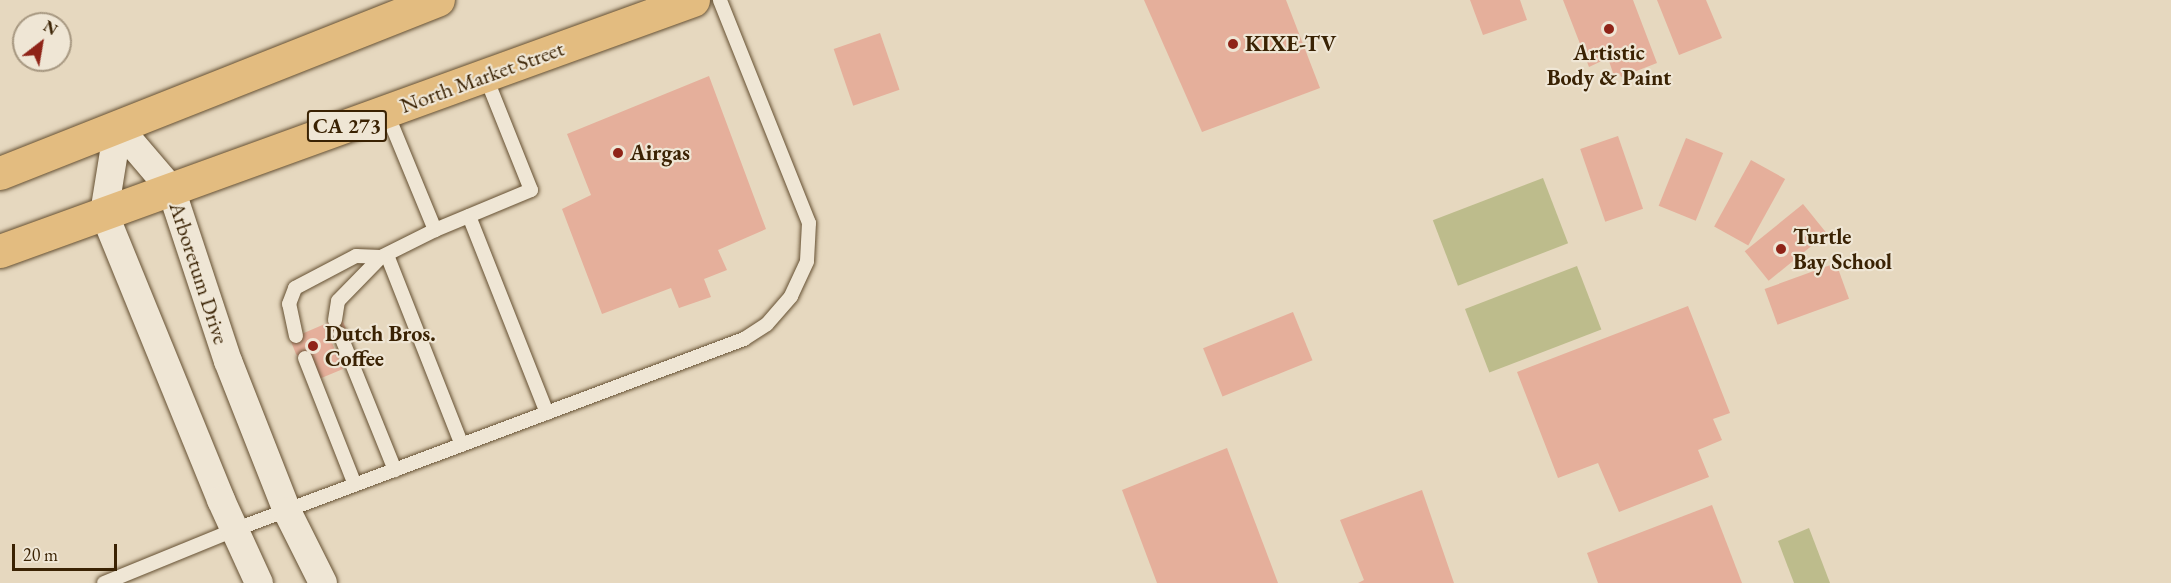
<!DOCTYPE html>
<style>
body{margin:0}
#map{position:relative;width:2171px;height:583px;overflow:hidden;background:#e6d8bf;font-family:"EB Garamond",serif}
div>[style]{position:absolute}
.green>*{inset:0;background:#bdbc8c;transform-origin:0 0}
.building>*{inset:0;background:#e5af9b;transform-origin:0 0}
.roads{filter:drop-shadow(0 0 2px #655032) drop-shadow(0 0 2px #655032)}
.service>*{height:14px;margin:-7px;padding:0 7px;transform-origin:7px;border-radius:7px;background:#efe6d5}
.minor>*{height:28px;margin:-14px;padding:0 14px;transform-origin:14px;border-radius:14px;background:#efe6d5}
.primary>*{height:33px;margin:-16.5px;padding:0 16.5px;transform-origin:16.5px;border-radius:16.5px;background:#e3bc80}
.dots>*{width:16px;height:16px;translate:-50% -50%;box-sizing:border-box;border:3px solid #efe6d5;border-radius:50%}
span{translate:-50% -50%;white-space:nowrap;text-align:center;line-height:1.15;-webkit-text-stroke:4.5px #efe6d5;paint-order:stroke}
.shield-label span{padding:2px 4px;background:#efe6d5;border:2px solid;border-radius:4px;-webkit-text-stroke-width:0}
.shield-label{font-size:21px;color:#3a2203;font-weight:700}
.poi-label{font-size:22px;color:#3a2203;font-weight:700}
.left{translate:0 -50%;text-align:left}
.street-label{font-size:22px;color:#3a2203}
.north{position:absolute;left:12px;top:12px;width:60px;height:60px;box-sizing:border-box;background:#efe6d5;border:2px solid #a79881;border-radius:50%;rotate:31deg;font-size:16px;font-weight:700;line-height:24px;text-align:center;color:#3a2203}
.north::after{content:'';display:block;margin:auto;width:21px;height:27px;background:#8f2418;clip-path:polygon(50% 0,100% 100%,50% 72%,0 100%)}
.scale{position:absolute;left:12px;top:544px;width:105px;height:27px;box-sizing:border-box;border:3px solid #3a2203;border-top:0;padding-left:8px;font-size:18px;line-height:21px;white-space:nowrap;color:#3a2203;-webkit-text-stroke:4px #efe6d5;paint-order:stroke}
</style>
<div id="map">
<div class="green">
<div style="left:1543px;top:178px;width:70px;height:118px;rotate:69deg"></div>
<div style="left:1577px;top:266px;width:68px;height:120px;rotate:69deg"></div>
<div style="clip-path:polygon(1809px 528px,1830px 583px,1794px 583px,1778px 541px)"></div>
</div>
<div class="building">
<div style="clip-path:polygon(1144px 0,1286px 0,1320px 88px,1202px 132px)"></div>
<div style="clip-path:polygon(1470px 0,1520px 0,1527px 20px,1483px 35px)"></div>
<div style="clip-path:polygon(1563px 0,1633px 0,1657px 63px,1621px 77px,1619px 73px,1614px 76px,1608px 58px,1589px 67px)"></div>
<div style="clip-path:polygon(1657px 0,1706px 0,1722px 38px,1679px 55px)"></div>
<div style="left:880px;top:33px;width:60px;height:49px;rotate:71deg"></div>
<div style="clip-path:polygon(709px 76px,766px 229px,718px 250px,727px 270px,704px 279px,711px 297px,679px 308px,671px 288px,602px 314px,562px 209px,591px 195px,567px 134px)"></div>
<div style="left:1618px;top:136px;width:77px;height:40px;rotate:71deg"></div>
<div style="left:1686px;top:138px;width:40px;height:73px;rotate:22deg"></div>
<div style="left:1751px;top:160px;width:39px;height:76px;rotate:29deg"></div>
<div style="left:1803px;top:204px;width:38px;height:75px;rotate:51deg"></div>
<div style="left:1836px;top:263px;width:38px;height:76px;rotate:70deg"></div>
<div style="clip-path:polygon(1688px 306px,1730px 413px,1713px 419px,1722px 440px,1698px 450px,1709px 477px,1619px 512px,1598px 463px,1558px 478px,1517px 372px)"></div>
<div style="left:1293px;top:312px;width:52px;height:97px;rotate:68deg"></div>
<div style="clip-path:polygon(341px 317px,347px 331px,330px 338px,343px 369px,319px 379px,296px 354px,290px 339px)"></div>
<div style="clip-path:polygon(1227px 448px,1278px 583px,1157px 583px,1122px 490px)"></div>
<div style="clip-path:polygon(1422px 490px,1454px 583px,1358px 583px,1364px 580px,1340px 520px)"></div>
<div style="clip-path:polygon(1712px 505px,1742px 583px,1598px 583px,1587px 553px)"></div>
</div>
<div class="roads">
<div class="service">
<div style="left:386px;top:111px;width:129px;rotate:67.6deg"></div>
<div style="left:435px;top:230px;width:104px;rotate:-22.6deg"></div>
<div style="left:531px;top:190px;width:124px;rotate:-111.8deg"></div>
<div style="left:469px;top:216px;width:212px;rotate:68.4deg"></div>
<div style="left:387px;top:255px;width:204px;rotate:68.5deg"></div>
<div style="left:335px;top:320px;width:19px;rotate:-81deg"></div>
<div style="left:338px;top:301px;width:62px;rotate:-45.7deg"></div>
<div style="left:381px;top:257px;width:60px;rotate:-26.6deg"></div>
<div style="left:340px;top:334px;width:147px;rotate:68deg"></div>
<div style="left:296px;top:336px;width:33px;rotate:-102deg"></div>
<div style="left:289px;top:304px;width:17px;rotate:-69deg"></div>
<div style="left:295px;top:288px;width:69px;rotate:-27.7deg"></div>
<div style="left:356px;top:256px;width:25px;rotate:2deg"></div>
<div style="left:305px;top:358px;width:136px;rotate:68.5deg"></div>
<div style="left:104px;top:583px;width:140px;rotate:-22.2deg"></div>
<div style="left:234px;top:530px;width:545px;rotate:-20.53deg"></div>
<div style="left:744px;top:339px;width:27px;rotate:-33deg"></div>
<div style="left:767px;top:324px;width:37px;rotate:-49deg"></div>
<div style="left:791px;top:296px;width:38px;rotate:-65deg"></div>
<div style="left:807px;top:261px;width:38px;rotate:-87deg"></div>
<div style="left:809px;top:223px;width:240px;rotate:-111.8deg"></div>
</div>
<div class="minor">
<div style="left:118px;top:127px;width:82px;rotate:49.5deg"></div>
<div style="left:171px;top:189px;width:181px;rotate:71.7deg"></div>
<div style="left:228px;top:361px;width:161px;rotate:68.5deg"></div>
<div style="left:287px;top:511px;width:80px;rotate:63.4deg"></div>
<div style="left:118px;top:127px;width:87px;rotate:99.2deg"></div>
<div style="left:104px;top:213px;width:310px;rotate:67.8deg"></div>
<div style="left:221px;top:500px;width:91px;rotate:65.4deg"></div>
</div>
<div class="primary">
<div style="left:0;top:173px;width:471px;rotate:-21.6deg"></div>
<div style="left:0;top:251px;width:737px;rotate:-19.91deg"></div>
</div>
</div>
<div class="dots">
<div style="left:1609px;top:29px;background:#8f2418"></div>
<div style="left:1233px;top:44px;background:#8f2418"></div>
<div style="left:618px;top:153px;background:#8f2418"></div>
<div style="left:1781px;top:249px;background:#8f2418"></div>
<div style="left:313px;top:346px;background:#8f2418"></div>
</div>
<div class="shield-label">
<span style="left:347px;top:126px">CA 273</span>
</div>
<div class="poi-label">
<span class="left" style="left:1245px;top:44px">KIXE-TV</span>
<span style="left:1609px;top:65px">Artistic<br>Body &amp; Paint</span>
<span class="left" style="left:630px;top:153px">Airgas</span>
<span class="left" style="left:1793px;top:249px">Turtle<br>Bay School</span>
<span class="left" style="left:325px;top:346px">Dutch Bros.<br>Coffee</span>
</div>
<div class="street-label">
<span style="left:482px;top:77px;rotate:-20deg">North Market Street</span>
<span style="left:199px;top:273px;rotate:72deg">Arboretum Drive</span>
</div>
<div class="north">N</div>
<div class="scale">20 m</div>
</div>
